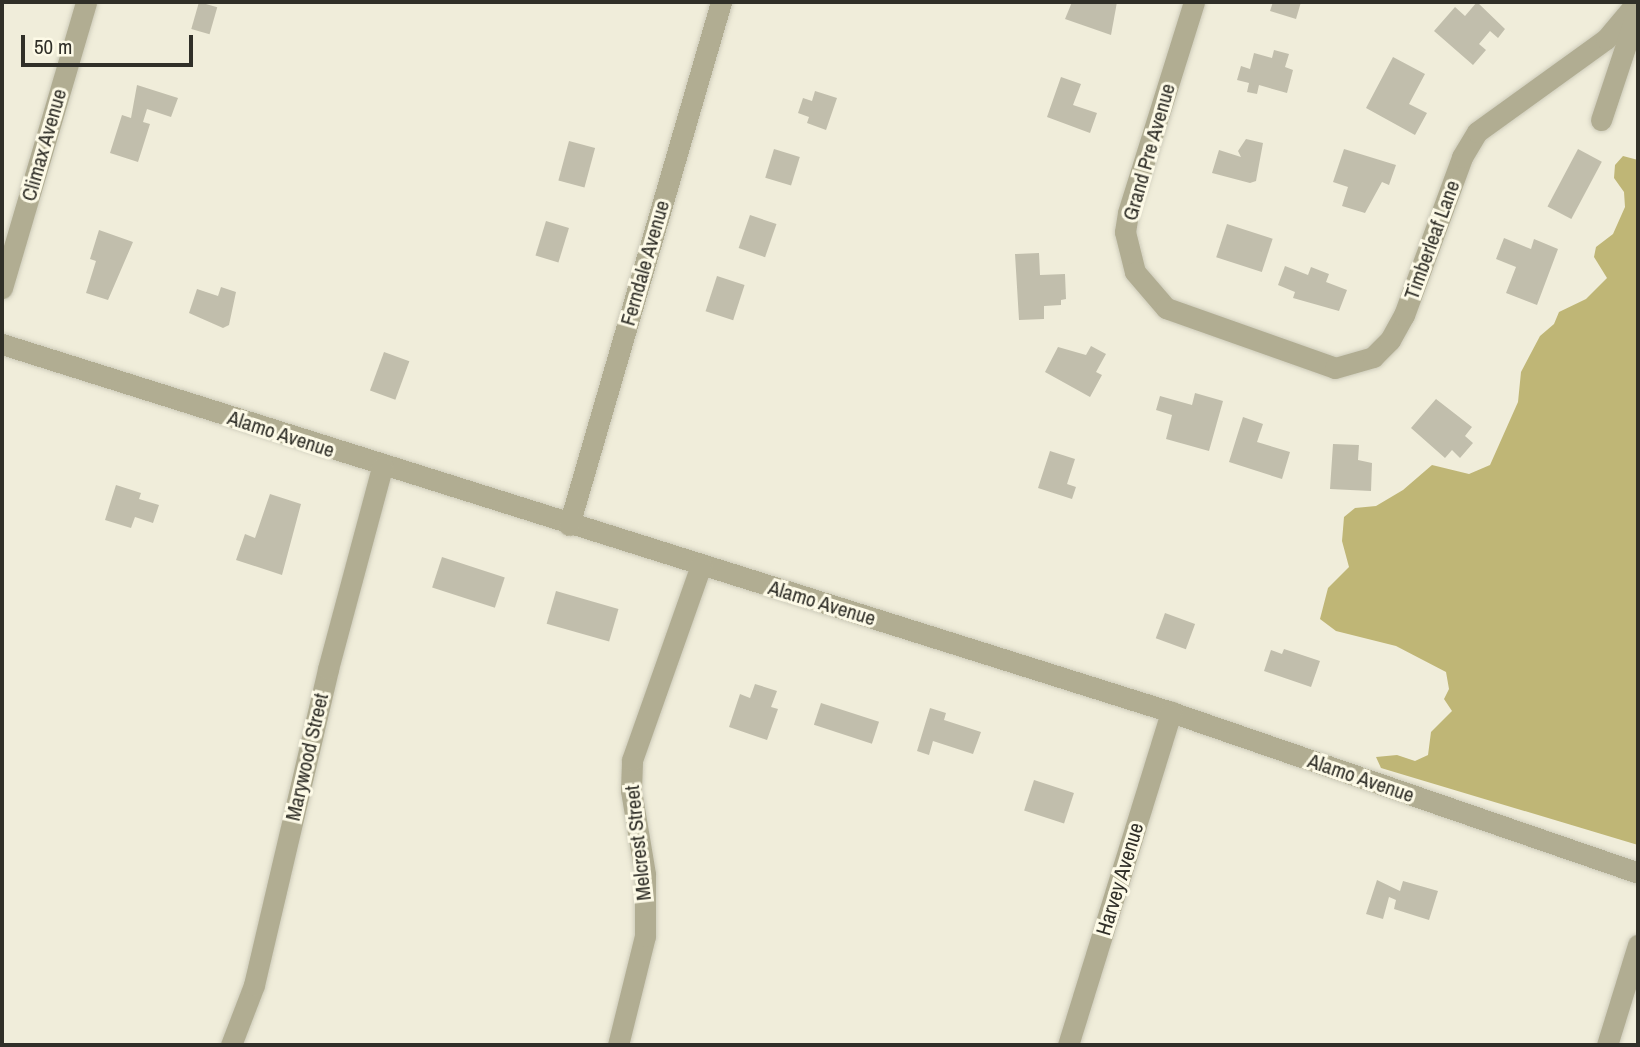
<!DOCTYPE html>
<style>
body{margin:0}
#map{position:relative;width:1640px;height:1047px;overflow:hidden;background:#f0edda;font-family:"Archivo Narrow",sans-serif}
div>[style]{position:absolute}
.forest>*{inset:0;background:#bfb676}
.building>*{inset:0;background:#c1beac;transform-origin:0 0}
.roads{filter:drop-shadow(0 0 2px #cdcbba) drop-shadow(0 0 2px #cdcbba)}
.minor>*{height:21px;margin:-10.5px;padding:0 10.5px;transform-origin:10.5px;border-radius:10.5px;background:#b1ad92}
span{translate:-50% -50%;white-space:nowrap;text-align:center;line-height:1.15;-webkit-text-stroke:6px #fdfae7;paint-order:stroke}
.street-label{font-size:21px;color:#302f28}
.frame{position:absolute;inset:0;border:4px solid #302f28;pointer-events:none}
.scale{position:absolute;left:21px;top:35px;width:172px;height:32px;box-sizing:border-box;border:4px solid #302f28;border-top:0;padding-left:9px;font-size:21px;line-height:24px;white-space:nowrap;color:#302f28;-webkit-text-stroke:5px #fdfae7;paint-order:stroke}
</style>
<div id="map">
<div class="forest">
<div style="clip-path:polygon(1623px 156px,1638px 160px,1638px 845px,1381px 768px,1376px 757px,1397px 755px,1415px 761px,1428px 755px,1431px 732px,1452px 711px,1444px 699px,1449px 689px,1446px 672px,1396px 646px,1336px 631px,1320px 619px,1328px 588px,1349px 567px,1342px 541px,1344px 517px,1355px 508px,1376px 506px,1403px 490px,1432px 465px,1469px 474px,1490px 465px,1518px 402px,1521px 372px,1540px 336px,1554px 324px,1559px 312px,1586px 299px,1607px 278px,1594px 257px,1596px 247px,1613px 234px,1625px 207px,1624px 192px,1614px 178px,1615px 165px)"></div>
</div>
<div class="building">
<div style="left:199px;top:2px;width:19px;height:28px;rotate:16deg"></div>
<div style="clip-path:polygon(1072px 2px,1117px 2px,1111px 35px,1065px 19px)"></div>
<div style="clip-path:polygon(1273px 2px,1301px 2px,1296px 19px,1270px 11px)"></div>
<div style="clip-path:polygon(1477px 2px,1505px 29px,1498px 38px,1490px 31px,1479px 44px,1486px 50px,1473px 65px,1434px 31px,1455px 7px,1465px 16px)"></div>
<div style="clip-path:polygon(1274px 50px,1289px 54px,1285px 67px,1293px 70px,1287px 93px,1259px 85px,1257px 94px,1247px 92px,1249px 83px,1237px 80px,1241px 66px,1250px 69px,1254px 53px,1272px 58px)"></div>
<div style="clip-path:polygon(1393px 57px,1425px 74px,1409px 104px,1427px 113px,1415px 135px,1366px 108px)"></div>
<div style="clip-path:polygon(1061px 77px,1081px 84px,1073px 105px,1097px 113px,1090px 133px,1047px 117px)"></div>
<div style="clip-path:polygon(137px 85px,178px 98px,171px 117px,147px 109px,143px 122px,150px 124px,138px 162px,110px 153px,122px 115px,131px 118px)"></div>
<div style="clip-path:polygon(815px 91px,837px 98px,826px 130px,807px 123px,809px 117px,798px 113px,803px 98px,812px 101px)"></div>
<div style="clip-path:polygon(1246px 139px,1263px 143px,1256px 181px,1250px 183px,1212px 173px,1219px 150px,1241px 157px,1238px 151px)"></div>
<div style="left:569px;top:141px;width:27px;height:41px;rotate:15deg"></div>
<div style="left:774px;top:149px;width:27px;height:30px;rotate:17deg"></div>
<div style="clip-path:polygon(1344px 149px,1396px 165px,1389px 185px,1382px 182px,1365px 213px,1342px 206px,1348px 187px,1333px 182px)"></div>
<div style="left:1578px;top:149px;width:27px;height:65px;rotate:28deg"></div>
<div style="left:750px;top:215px;width:28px;height:35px;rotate:19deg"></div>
<div style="left:546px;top:221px;width:24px;height:36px;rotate:17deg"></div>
<div style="left:1227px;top:224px;width:48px;height:35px;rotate:18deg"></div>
<div style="clip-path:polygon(99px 230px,133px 242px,108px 300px,86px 293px,96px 261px,90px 259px)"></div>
<div style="clip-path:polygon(1504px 238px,1531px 249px,1534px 239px,1558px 249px,1537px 305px,1506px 293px,1516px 267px,1496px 259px)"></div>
<div style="clip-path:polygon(1039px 253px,1040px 275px,1065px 274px,1066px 299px,1061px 300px,1061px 305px,1044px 306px,1044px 319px,1019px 320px,1015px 254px)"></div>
<div style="clip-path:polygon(1285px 266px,1308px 275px,1311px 267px,1329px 274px,1326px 282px,1347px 290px,1339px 311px,1293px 298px,1295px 292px,1278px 285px)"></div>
<div style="left:717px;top:276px;width:29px;height:37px;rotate:18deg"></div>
<div style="clip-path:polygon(221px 287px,236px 292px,229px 325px,223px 328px,189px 313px,197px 289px,218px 296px)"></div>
<div style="clip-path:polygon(1091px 346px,1106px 354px,1096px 372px,1102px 375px,1090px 397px,1045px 372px,1058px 347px,1086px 355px)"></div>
<div style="left:384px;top:352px;width:27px;height:41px;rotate:20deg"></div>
<div style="clip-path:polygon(1195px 393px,1223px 401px,1209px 451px,1166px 439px,1172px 415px,1156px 410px,1160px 396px,1192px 405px)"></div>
<div style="clip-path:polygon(1436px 399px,1472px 427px,1465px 436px,1473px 443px,1460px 458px,1452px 450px,1445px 458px,1411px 428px)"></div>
<div style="clip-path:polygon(1243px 417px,1263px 424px,1257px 442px,1290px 452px,1282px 479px,1229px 462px)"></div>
<div style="clip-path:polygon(1333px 444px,1359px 445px,1358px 460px,1372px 463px,1371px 491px,1330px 489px)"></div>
<div style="clip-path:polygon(1050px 451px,1075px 459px,1067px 484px,1076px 487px,1072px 499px,1038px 488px)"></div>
<div style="clip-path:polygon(116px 485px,141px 493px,139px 499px,159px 505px,153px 523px,135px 517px,131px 528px,105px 520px)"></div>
<div style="clip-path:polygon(270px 494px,301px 504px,282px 575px,236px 560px,245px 534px,255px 538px)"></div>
<div style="left:442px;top:557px;width:66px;height:32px;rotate:18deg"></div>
<div style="left:556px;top:591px;width:65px;height:34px;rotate:16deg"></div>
<div style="left:1165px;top:613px;width:32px;height:27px;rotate:20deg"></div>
<div style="clip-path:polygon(1284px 649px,1320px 661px,1311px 687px,1264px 671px,1271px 650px,1282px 654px)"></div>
<div style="clip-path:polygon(755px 684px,777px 691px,771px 707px,778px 709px,767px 740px,729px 727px,740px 694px,750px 698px)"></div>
<div style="left:821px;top:703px;width:61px;height:23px;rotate:18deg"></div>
<div style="clip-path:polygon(930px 708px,946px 713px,944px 720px,981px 732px,973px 754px,933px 741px,929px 755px,917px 751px)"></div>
<div style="left:1034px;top:780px;width:42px;height:32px;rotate:18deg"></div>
<div style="clip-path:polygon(1377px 880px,1400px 891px,1403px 881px,1438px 891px,1429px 920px,1394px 909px,1396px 900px,1389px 897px,1383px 919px,1366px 914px)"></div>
</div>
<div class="roads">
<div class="minor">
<div style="left:1194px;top:2px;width:221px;rotate:107.4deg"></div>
<div style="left:1128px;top:213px;width:19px;rotate:99deg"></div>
<div style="left:1125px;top:232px;width:41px;rotate:76deg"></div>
<div style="left:1135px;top:272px;width:48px;rotate:49.3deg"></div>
<div style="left:1166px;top:308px;width:179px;rotate:19.5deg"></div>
<div style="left:1335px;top:368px;width:40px;rotate:-16deg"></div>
<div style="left:1373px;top:357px;width:24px;rotate:-45deg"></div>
<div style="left:1390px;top:340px;width:29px;rotate:-61deg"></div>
<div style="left:1404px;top:315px;width:168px;rotate:-69.8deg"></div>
<div style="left:1462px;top:157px;width:29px;rotate:-59deg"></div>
<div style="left:1477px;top:132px;width:159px;rotate:-35.8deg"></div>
<div style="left:1606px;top:39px;width:48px;rotate:-50deg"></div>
<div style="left:1601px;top:120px;width:117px;rotate:-71.6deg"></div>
<div style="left:2px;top:288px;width:298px;rotate:-73.6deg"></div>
<div style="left:2px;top:344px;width:1226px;rotate:17.47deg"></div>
<div style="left:1171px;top:712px;width:494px;rotate:19deg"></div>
<div style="left:569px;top:525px;width:545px;rotate:-73.79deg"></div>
<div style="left:231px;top:1045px;width:64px;rotate:-69deg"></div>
<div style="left:254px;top:985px;width:325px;rotate:-76.8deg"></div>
<div style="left:328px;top:669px;width:209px;rotate:-75deg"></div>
<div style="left:618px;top:1045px;width:112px;rotate:-76.1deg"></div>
<div style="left:645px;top:936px;width:62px;rotate:-90deg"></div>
<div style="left:645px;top:874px;width:85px;rotate:-99.5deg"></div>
<div style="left:631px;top:790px;width:30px;rotate:-88deg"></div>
<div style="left:632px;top:760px;width:207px;rotate:-70.5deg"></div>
<div style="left:1068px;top:1045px;width:349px;rotate:-72.8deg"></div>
<div style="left:1607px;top:1045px;width:105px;rotate:-72.8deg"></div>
</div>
</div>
<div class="street-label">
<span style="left:44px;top:145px;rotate:-74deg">Climax Avenue</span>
<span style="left:1149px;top:152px;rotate:-74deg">Grand Pre Avenue</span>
<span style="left:1432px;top:240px;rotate:-70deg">Timberleaf Lane</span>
<span style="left:645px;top:263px;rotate:-74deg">Ferndale Avenue</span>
<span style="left:281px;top:434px;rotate:18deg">Alamo Avenue</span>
<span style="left:822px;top:603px;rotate:17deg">Alamo Avenue</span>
<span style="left:307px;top:757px;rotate:-77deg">Marywood Street</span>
<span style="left:1361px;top:778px;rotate:19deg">Alamo Avenue</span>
<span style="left:638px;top:843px;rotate:-96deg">Melcrest Street</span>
<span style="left:1120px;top:879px;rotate:-73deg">Harvey Avenue</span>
</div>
<div class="frame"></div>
<div class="scale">50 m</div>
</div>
